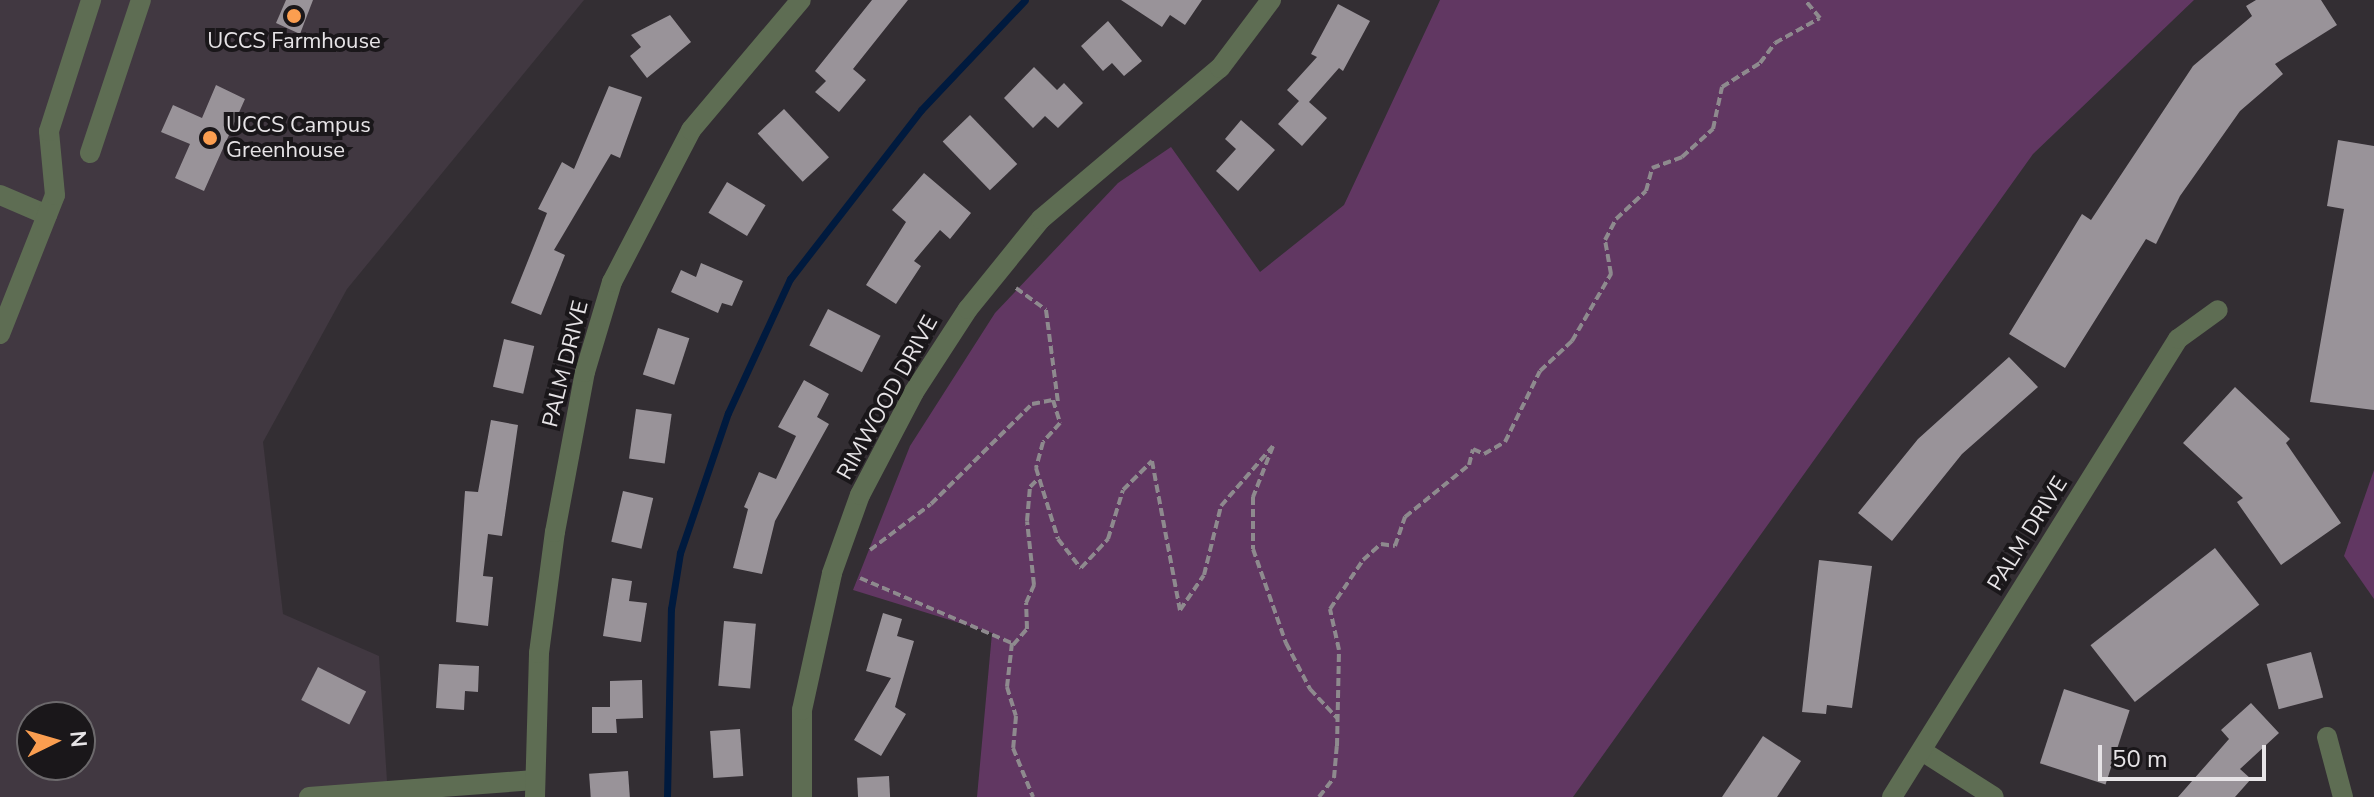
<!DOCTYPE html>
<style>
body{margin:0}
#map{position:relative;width:2374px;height:797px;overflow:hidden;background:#332e33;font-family:"Nunito Sans",sans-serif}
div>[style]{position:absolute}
.built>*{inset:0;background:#413841}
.green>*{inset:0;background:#613762}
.stream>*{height:7px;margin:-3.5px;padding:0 3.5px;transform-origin:3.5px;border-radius:3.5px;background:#001a3e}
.building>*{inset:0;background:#999399;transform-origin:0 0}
.path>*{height:4px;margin-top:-2px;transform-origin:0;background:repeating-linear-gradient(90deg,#8e8a8e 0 8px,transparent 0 12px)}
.minor>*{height:20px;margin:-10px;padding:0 10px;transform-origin:10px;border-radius:10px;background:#5e6d53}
.dots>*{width:22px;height:22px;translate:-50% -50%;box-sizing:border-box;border:4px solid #1a171a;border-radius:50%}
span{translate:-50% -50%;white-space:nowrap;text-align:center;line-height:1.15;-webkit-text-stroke:8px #1a171a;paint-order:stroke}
.poi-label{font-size:22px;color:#e7e4e7}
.left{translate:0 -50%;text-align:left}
.street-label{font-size:22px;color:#e7e4e7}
.north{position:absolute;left:16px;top:701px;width:80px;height:80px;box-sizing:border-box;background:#1a171a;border:2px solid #6c696c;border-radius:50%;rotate:85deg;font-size:22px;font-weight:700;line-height:32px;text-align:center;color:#e7e4e7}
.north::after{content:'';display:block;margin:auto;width:28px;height:36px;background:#fb9e50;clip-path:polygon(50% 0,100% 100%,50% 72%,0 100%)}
.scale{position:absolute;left:2098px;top:745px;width:168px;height:36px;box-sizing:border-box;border:4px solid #e7e4e7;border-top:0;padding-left:10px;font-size:24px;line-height:28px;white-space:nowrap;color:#e7e4e7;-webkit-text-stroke:6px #1a171a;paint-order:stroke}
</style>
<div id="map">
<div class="built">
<div style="clip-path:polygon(evenodd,0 0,584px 0,347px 289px,263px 442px,283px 614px,379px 656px,388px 797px,0 797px,0 0,32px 717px,80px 717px,80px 765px,32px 765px,32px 717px)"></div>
</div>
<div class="green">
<div style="clip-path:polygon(1440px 0,2194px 0,2033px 154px,1573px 797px,977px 797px,992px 633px,853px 590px,910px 446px,995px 313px,1118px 183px,1171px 147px,1260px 272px,1344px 205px)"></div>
<div style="clip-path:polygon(2374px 470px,2374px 599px,2344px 556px)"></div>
</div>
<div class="stream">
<div style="left:667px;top:797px;width:188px;rotate:-88.8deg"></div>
<div style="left:671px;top:609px;width:57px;rotate:-80.9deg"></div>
<div style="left:680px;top:553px;width:148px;rotate:-71.1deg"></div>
<div style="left:728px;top:413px;width:148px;rotate:-65.2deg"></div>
<div style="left:790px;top:279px;width:214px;rotate:-52.2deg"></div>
<div style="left:921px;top:110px;width:151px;rotate:-46.6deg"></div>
</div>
<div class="building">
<div style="clip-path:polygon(286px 0,313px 0,300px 34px,276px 23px)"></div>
<div style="clip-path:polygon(872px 0,908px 0,853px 69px,866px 80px,839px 112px,815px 92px,826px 81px,815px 71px)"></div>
<div style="clip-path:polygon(1121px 0,1202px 0,1185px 25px,1170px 15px,1162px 27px)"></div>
<div style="clip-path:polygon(2256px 0,2321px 0,2337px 25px,2275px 64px,2283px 74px,2240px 111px,2180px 196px,2156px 244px,2146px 239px,2065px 368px,2009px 334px,2082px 214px,2091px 220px,2193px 66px,2252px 16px,2246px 6px)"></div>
<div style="clip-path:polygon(1338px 4px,1370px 21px,1343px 71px,1339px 68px,1309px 102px,1327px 118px,1302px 146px,1278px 124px,1299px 101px,1287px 90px,1317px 57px,1311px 54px)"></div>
<div style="clip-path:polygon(670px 15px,691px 42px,647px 78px,630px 56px,641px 47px,631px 35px)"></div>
<div style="clip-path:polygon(1108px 21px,1142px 61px,1124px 76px,1112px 63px,1103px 71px,1081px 46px)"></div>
<div style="clip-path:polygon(1034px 67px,1057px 90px,1064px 83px,1083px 103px,1058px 128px,1045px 116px,1033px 128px,1004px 98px)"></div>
<div style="clip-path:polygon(216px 85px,245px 99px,204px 191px,175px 178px,190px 144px,161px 132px,173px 105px,202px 118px)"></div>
<div style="clip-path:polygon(609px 86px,642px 97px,620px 158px,611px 154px,554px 250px,565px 255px,541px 315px,511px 303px,547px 213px,538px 209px,562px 162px,574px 169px)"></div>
<div style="left:784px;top:109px;width:66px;height:36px;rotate:47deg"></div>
<div style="left:970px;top:115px;width:68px;height:38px;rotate:46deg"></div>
<div style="clip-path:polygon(1241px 120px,1275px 150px,1238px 191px,1216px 171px,1236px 149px,1225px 139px)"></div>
<div style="clip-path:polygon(2338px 140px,2374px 146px,2374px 410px,2310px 402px,2344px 209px,2327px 206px)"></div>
<div style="clip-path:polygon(924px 173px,971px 213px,950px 239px,940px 230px,914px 261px,921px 266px,896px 304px,866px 285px,906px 222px,892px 210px)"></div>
<div style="left:727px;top:182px;width:45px;height:36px;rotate:31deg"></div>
<div style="clip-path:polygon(701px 263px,743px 281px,732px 306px,722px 303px,718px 313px,671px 292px,681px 270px,696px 277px)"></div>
<div style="left:828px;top:309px;width:59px;height:41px;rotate:27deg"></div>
<div style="left:658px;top:328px;width:33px;height:49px;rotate:18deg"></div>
<div style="left:504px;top:339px;width:31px;height:49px;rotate:13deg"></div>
<div style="clip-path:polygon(2009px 357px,2038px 387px,1962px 454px,1892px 541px,1858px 513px,1918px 439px)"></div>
<div style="clip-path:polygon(804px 380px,829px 394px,817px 417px,829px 424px,775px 521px,762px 574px,733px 568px,748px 509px,744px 507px,759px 472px,776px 479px,796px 436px,778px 427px)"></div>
<div style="clip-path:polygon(2235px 387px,2290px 439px,2286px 443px,2341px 523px,2281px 565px,2237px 502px,2243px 498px,2183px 443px)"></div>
<div style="left:636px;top:409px;width:36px;height:50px;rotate:8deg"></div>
<div style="clip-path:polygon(491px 420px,518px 425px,502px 536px,488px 534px,483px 576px,493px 577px,488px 626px,456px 622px,465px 491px,478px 492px)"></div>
<div style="left:623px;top:491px;width:31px;height:52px;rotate:13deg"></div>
<div style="left:2215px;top:548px;width:72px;height:158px;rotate:52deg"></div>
<div style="clip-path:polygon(1819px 560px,1872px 566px,1852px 708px,1827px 705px,1826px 714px,1802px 712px)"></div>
<div style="clip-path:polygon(612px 578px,632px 581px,629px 601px,647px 603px,641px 642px,603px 636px)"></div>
<div style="clip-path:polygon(883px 613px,902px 619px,897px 636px,914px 641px,895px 707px,906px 714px,881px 756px,854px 740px,891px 678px,866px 671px)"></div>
<div style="left:724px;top:621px;width:32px;height:65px;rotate:5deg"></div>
<div style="left:2311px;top:652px;width:47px;height:46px;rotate:75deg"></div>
<div style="clip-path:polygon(439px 664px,479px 666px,478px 692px,465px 691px,464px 710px,436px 708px)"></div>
<div style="left:318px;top:667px;width:54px;height:37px;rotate:27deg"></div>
<div style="clip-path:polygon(642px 680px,643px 718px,616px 719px,617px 733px,592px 733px,592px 707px,610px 707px,610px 681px)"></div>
<div style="left:2064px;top:689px;width:69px;height:78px;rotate:18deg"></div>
<div style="clip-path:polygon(2251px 703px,2279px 733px,2240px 769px,2251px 779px,2235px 797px,2178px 797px,2229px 739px,2221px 730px)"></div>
<div style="left:740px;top:729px;width:47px;height:30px;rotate:86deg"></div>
<div style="clip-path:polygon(1763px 736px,1801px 761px,1777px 797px,1722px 797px)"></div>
<div style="left:628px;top:771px;width:26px;height:39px;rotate:86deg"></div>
<div style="left:889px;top:776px;width:21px;height:32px;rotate:87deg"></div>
</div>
<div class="path">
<div style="left:1016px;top:288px;width:37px;rotate:36deg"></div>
<div style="left:1046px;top:310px;width:93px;rotate:82.6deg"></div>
<div style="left:870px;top:550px;width:76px;rotate:-37deg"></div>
<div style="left:931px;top:504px;width:142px;rotate:-44.7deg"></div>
<div style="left:1032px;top:404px;width:21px;rotate:-11deg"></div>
<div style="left:1053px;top:400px;width:24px;rotate:73deg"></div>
<div style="left:1060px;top:423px;width:25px;rotate:132deg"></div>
<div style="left:1043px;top:442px;width:27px;rotate:105deg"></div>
<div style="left:1036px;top:468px;width:74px;rotate:72.8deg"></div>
<div style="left:1058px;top:539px;width:37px;rotate:52deg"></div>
<div style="left:1081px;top:568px;width:40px;rotate:-47deg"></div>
<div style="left:1108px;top:539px;width:51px;rotate:-73deg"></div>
<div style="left:1123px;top:490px;width:41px;rotate:-45deg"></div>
<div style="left:1152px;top:461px;width:152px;rotate:79.4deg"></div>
<div style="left:1180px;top:610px;width:42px;rotate:-55.6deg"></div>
<div style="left:1204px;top:575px;width:71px;rotate:-76.2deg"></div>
<div style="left:1221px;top:506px;width:79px;rotate:-49.1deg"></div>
<div style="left:1273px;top:446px;width:55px;rotate:111.4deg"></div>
<div style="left:1253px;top:497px;width:52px;rotate:90deg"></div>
<div style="left:1253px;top:549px;width:100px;rotate:70.7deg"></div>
<div style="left:1286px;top:643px;width:52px;rotate:62.4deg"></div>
<div style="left:1310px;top:689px;width:40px;rotate:47deg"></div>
<div style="left:860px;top:578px;width:165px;rotate:23.2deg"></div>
<div style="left:1012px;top:643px;width:44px;rotate:96.5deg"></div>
<div style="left:1007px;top:687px;width:30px;rotate:73deg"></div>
<div style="left:1016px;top:716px;width:32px;rotate:95deg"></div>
<div style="left:1013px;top:748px;width:53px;rotate:67.8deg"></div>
<div style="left:1013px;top:645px;width:21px;rotate:-49deg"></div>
<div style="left:1027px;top:629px;width:26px;rotate:-92deg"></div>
<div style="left:1026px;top:603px;width:20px;rotate:-66deg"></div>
<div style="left:1034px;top:585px;width:64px;rotate:-96.2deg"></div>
<div style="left:1027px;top:521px;width:34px;rotate:-85deg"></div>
<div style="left:1030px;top:487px;width:10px;rotate:-45deg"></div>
<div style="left:1319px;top:797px;width:24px;rotate:-52deg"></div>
<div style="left:1334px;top:778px;width:32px;rotate:-85deg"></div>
<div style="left:1337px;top:746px;width:96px;rotate:-88.8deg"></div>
<div style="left:1339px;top:650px;width:42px;rotate:-102.4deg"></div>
<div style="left:1330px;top:609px;width:59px;rotate:-56deg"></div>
<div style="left:1363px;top:560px;width:24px;rotate:-42deg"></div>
<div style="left:1381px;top:544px;width:14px;rotate:8deg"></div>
<div style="left:1395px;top:546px;width:31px;rotate:-71deg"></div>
<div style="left:1405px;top:517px;width:82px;rotate:-39.1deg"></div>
<div style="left:1469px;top:465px;width:16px;rotate:-76deg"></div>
<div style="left:1473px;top:449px;width:12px;rotate:24deg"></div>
<div style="left:1484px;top:454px;width:24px;rotate:-30deg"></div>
<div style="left:1505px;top:442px;width:79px;rotate:-63.8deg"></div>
<div style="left:1540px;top:371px;width:44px;rotate:-43.2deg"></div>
<div style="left:1572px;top:341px;width:78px;rotate:-59.8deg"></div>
<div style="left:1611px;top:274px;width:35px;rotate:-100deg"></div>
<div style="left:1605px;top:240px;width:24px;rotate:-62deg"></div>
<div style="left:1616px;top:219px;width:41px;rotate:-43deg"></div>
<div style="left:1646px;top:191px;width:24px;rotate:-75deg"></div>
<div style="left:1652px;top:168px;width:32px;rotate:-20deg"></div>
<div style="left:1682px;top:157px;width:42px;rotate:-42.1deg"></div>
<div style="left:1713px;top:129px;width:43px;rotate:-77.9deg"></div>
<div style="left:1722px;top:87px;width:45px;rotate:-32.3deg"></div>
<div style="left:1760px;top:63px;width:25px;rotate:-53deg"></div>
<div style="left:1775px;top:43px;width:51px;rotate:-29.1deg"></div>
<div style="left:1820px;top:18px;width:23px;rotate:-130deg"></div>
</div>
<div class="minor">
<div style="left:90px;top:153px;width:161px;rotate:-71.6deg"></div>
<div style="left:0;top:195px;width:51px;rotate:23.1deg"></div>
<div style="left:0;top:334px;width:149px;rotate:-68.4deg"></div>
<div style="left:55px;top:195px;width:64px;rotate:-95.4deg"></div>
<div style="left:49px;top:131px;width:138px;rotate:-72.2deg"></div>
<div style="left:2327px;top:737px;width:62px;rotate:75.1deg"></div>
<div style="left:1922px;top:751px;width:85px;rotate:32.6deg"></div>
<div style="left:309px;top:797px;width:226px;rotate:-4.3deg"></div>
<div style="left:535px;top:797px;width:144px;rotate:-88.4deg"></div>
<div style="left:539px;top:653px;width:122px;rotate:-82.5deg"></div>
<div style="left:555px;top:532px;width:163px;rotate:-79.4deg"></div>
<div style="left:585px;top:372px;width:94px;rotate:-73.3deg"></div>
<div style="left:612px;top:282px;width:171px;rotate:-62.5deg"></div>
<div style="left:691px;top:130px;width:170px;rotate:-49.8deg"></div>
<div style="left:802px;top:797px;width:87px;rotate:-90deg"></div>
<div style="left:802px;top:710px;width:140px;rotate:-77.6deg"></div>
<div style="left:832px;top:573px;width:83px;rotate:-70.3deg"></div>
<div style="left:860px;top:495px;width:116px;rotate:-62.3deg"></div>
<div style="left:914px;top:392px;width:99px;rotate:-57deg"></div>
<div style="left:968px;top:309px;width:116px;rotate:-51deg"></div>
<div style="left:1041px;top:219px;width:234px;rotate:-40.2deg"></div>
<div style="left:1220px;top:68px;width:85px;rotate:-53.1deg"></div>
<div style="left:1892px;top:797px;width:540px;rotate:-58.02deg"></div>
<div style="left:2178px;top:339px;width:49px;rotate:-35.9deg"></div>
</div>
<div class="dots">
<div style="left:294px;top:16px;background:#fb9e50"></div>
<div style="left:210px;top:138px;background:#fb9e50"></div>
</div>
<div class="poi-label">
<span style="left:294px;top:42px">UCCS Farmhouse</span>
<span class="left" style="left:226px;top:138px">UCCS Campus<br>Greenhouse</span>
</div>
<div class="street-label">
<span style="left:566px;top:364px;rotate:-76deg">PALM DRIVE</span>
<span style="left:888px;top:398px;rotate:-61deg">RIMWOOD DRIVE</span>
<span style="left:2028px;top:534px;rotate:-58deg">PALM DRIVE</span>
</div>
<div class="north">N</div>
<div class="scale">50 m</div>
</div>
